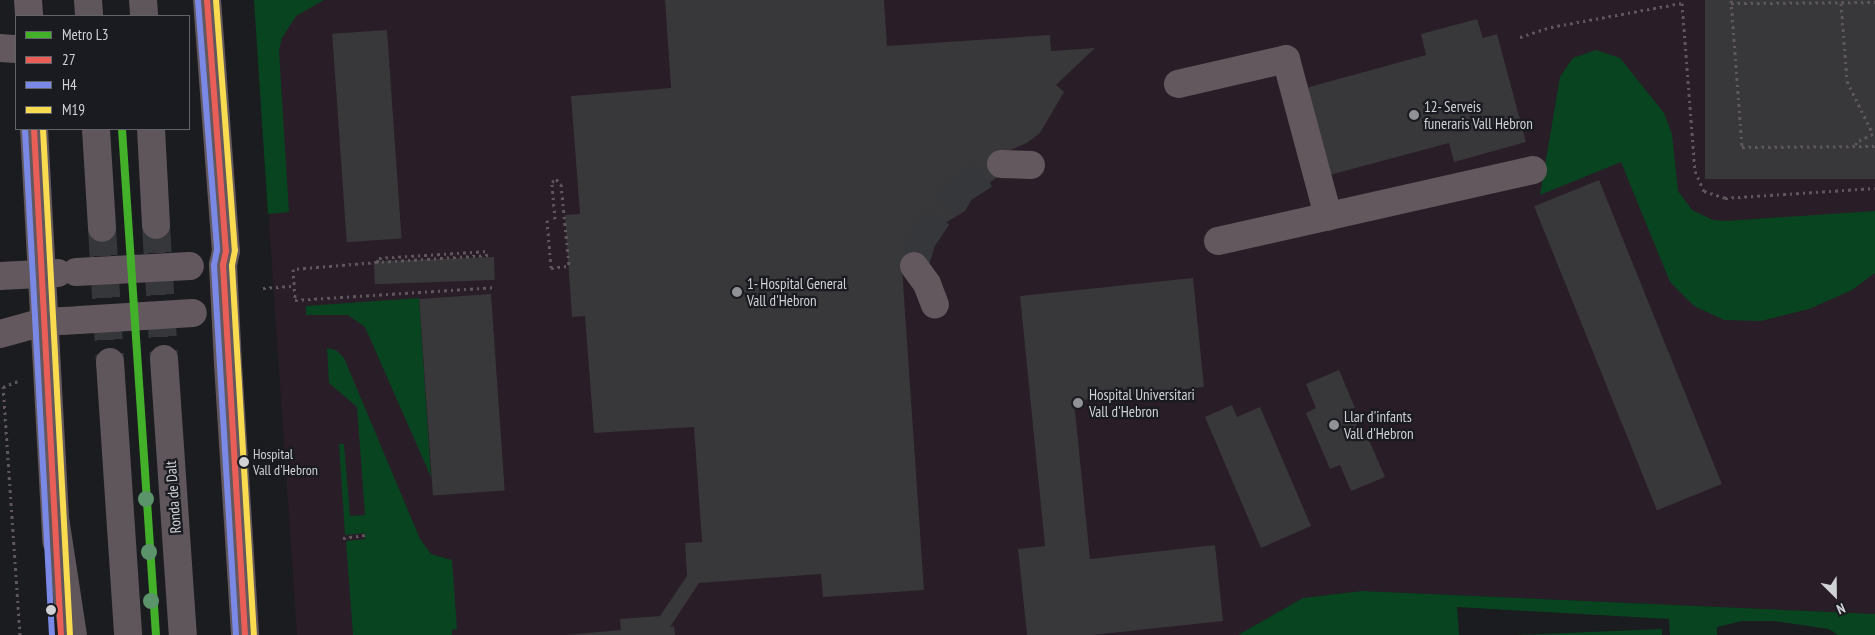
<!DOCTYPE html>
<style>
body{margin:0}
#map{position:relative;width:1875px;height:635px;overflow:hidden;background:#1b1c1f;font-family:"PT Sans Narrow",sans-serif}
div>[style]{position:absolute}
.medical>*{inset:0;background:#291d27}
.green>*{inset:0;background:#084420}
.building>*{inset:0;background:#383739;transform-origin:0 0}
.minor-tunnel>*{height:28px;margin-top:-14px;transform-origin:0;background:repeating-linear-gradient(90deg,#36373a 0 28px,transparent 0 42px)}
.highway-tunnel>*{height:28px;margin-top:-14px;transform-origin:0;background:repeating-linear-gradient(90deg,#36373a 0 28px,transparent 0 42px)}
.path>*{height:3px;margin-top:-1.5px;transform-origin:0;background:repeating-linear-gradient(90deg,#5e585c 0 2.5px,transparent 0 6.5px)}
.minor>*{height:28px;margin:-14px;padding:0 14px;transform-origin:14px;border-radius:14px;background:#62585d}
.highway>*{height:28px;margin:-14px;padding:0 14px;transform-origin:14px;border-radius:14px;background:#5f565c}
.minor-bridge>*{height:28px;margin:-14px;padding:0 14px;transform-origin:14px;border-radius:14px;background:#62585d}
.bus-1>*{height:6px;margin:-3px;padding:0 3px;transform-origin:3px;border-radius:3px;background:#ea5e58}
.bus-2>*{height:6px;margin:-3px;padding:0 3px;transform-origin:3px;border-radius:3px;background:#7a89e5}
.bus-3>*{height:6px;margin:-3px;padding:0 3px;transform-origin:3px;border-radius:3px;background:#f9db4f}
.metro-1>*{height:8px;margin:-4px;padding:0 4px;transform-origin:4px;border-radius:4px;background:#43b02a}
.trees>*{width:16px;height:16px;margin:-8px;border-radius:50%;background:#5b936a}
.dots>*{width:14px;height:14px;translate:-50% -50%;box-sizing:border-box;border:2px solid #191b21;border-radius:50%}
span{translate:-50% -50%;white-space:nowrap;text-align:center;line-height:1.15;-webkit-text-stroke:4.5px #191b21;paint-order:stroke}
.bus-label{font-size:14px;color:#d0d2d6}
.left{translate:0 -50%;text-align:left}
.poi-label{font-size:15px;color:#d0d2d6}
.street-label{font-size:15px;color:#d0d2d6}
.legend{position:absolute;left:15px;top:15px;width:175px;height:115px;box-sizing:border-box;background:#191b21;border:1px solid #626469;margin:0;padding:6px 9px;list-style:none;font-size:15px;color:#d0d2d6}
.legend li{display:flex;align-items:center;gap:10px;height:25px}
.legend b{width:25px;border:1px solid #626469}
.north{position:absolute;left:1810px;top:570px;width:50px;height:50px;-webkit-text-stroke:4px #191b21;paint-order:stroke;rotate:157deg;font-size:14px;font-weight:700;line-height:20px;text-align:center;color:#d0d2d6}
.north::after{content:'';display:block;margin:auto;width:18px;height:22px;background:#d0d2d6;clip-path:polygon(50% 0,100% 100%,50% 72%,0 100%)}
</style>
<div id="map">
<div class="medical">
<div style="clip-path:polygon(254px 0,1875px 0,1875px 614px,1362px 591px,1303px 598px,1238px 635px,297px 635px)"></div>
</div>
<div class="green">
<div style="clip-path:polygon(254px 0,324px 0,296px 16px,282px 38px,279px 50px,289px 212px,268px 214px)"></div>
<div style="clip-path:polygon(1596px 50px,1620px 58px,1664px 113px,1672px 134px,1678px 191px,1692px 210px,1713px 220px,1725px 221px,1875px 211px,1875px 273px,1852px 290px,1809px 309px,1761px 321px,1724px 320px,1694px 306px,1670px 282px,1621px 162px,1540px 195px,1560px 77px,1573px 58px)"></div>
<div style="clip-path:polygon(419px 298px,431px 477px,365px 327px,348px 315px,306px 315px,306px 306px)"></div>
<div style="clip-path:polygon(327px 348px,336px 350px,344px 358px,420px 539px,431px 554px,452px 560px,457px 629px,452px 630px,452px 635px,353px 635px,346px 541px,365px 539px,365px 533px,345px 535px,339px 444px,344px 444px,350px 516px,365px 515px,357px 407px,329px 383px)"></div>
<div style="clip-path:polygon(1362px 591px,1875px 614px,1875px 635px,1838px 635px,1829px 629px,1774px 621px,1742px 621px,1717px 627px,1717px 635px,1670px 635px,1669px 619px,1457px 607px,1459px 635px,1238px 635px,1303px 598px)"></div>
<div style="clip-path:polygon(1662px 629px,1662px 635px,1515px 635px)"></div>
</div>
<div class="building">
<div style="clip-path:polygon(665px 0,884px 0,887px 46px,1050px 35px,1051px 51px,1095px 48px,1056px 85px,1064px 92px,1040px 133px,1027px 143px,996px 156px,1005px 172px,976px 192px,965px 211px,945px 223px,923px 264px,902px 268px,924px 590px,823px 597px,821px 574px,699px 583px,670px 627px,674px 626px,675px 635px,565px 635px,621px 630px,620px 619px,660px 616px,687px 576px,685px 543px,702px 542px,694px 427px,594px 433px,585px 316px,572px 317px,565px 215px,580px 214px,571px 96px,671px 88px)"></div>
<div style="left:1705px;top:0;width:170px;height:179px"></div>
<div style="clip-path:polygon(1477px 19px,1483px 38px,1497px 34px,1526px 142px,1454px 162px,1449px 143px,1326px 176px,1302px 89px,1426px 55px,1421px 34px)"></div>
<div style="left:387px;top:30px;width:209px;height:55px;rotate:86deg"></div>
<div style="left:1599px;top:180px;width:328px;height:70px;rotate:68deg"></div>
<div style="left:494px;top:257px;width:23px;height:120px;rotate:88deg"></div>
<div style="clip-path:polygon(1193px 278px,1204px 387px,1074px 401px,1090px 559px,1215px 545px,1223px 621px,1092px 635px,1027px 635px,1018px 549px,1045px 546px,1020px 296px)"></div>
<div style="left:491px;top:294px;width:197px;height:72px;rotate:86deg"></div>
<div style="clip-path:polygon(1339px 370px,1355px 408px,1350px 409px,1363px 440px,1368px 438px,1385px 477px,1351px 491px,1340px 465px,1330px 469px,1306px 413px,1316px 408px,1306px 384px)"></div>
<div style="clip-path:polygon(1232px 405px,1237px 417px,1260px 407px,1311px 526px,1261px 548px,1205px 417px)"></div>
</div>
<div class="minor-tunnel">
<div style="left:914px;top:266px;width:27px;rotate:-73deg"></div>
<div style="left:922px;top:240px;width:40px;rotate:-56deg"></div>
<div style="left:944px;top:207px;width:24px;rotate:-45deg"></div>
<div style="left:961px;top:190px;width:48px;rotate:-33deg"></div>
</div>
<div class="highway-tunnel">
<div style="left:156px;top:225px;width:134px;rotate:86.6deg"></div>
<div style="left:102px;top:228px;width:134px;rotate:86.6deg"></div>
</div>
<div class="path">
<div style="left:1731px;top:0;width:147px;rotate:85.7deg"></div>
<div style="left:1742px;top:147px;width:133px;rotate:-0.4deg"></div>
<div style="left:1731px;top:3px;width:144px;rotate:-0.4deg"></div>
<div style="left:1841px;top:3px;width:78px;rotate:85.6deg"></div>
<div style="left:1847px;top:81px;width:59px;rotate:63.9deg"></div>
<div style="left:1873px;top:134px;width:19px;rotate:155deg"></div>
<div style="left:1856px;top:142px;width:4px;rotate:90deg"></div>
<div style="left:1520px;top:37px;width:33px;rotate:-18deg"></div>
<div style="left:1551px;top:27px;width:133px;rotate:-10.4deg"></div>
<div style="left:1682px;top:3px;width:169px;rotate:85.6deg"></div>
<div style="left:1695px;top:171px;width:22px;rotate:66deg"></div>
<div style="left:1704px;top:191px;width:22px;rotate:18deg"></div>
<div style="left:1725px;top:198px;width:150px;rotate:-3.8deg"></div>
<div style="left:555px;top:219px;width:37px;rotate:-95deg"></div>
<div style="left:552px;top:182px;width:5px;rotate:-37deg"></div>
<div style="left:556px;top:179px;width:7px;rotate:45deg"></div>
<div style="left:561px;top:184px;width:82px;rotate:84.4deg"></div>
<div style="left:547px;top:220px;width:48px;rotate:85.2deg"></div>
<div style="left:551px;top:268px;width:16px;rotate:-7deg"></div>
<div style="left:488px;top:255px;width:111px;rotate:176.4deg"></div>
<div style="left:377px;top:262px;width:4px;rotate:-63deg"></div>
<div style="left:379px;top:258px;width:109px;rotate:-3.7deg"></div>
<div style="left:377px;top:262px;width:84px;rotate:175.2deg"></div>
<div style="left:293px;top:269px;width:31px;rotate:86deg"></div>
<div style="left:295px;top:300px;width:199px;rotate:-3.7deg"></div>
<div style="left:263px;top:288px;width:31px;rotate:-4deg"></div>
<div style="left:343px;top:538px;width:22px;rotate:-8deg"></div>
<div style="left:20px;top:635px;width:249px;rotate:-93.9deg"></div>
<div style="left:3px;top:387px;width:18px;rotate:-22deg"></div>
</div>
<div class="minor">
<div style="left:28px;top:0;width:16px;rotate:86deg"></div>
<div style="left:207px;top:0;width:252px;rotate:85.7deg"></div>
<div style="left:226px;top:251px;width:14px;rotate:102deg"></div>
<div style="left:223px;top:265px;width:99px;rotate:87.1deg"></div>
<div style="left:228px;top:364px;width:272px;rotate:86.4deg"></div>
<div style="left:0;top:48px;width:16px;rotate:4deg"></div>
<div style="left:1178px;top:84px;width:111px;rotate:-13deg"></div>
<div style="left:1286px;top:59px;width:163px;rotate:75deg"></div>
<div style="left:34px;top:129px;width:413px;rotate:86.9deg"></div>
<div style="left:1001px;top:164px;width:30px;rotate:2deg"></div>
<div style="left:1218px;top:241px;width:323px;rotate:-12.7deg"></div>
<div style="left:914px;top:266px;width:22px;rotate:54deg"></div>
<div style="left:927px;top:284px;width:22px;rotate:69deg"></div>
<div style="left:0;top:276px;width:58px;rotate:-3deg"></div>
<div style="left:0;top:334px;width:45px;rotate:-15.6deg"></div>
<div style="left:43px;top:322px;width:36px;rotate:-3deg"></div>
</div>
<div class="highway">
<div style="left:88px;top:0;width:16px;rotate:86deg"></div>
<div style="left:143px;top:0;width:16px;rotate:86deg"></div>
<div style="left:96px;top:129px;width:99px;rotate:86.5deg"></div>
<div style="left:151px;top:129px;width:96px;rotate:87deg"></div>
<div style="left:164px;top:359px;width:277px;rotate:86.1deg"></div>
<div style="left:110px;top:362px;width:274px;rotate:86.2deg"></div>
<div style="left:55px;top:518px;width:118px;rotate:81.3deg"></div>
</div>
<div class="minor-bridge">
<div style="left:76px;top:272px;width:114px;rotate:-3deg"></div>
<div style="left:79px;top:320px;width:114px;rotate:-3.5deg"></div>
</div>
<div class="bus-1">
<div style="left:207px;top:0;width:252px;rotate:85.7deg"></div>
<div style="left:226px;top:251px;width:14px;rotate:102deg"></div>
<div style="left:223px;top:265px;width:371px;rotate:86.6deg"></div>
<div style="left:34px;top:129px;width:507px;rotate:86.95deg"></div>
</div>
<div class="bus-2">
<div style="left:198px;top:1px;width:250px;rotate:85.6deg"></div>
<div style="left:217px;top:250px;width:15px;rotate:101deg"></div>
<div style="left:214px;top:265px;width:371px;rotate:86.6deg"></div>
<div style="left:25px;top:129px;width:507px;rotate:86.95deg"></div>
</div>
<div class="bus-3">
<div style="left:216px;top:0;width:251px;rotate:85.7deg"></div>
<div style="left:235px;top:250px;width:16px;rotate:101deg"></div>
<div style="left:232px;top:266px;width:369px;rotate:86.6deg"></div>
<div style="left:43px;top:129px;width:507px;rotate:86.95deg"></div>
</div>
<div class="metro-1">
<div style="left:122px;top:129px;width:507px;rotate:86.16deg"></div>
</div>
<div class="trees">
<div style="left:146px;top:499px"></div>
<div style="left:149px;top:552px"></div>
<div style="left:151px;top:601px"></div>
</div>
<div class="dots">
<div style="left:1414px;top:115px;background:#919296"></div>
<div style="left:737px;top:292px;background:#919296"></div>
<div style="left:1078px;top:403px;background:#919296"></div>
<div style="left:1334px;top:425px;background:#919296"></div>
<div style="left:244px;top:462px;background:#d0d2d6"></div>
<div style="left:51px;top:610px;background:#d0d2d6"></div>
</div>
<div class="bus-label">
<span class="left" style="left:253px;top:462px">Hospital<br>Vall d'Hebron</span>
</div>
<div class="poi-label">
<span class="left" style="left:1424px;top:115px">12- Serveis<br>funeraris Vall Hebron</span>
<span class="left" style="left:747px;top:292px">1- Hospital General<br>Vall d'Hebron</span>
<span class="left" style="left:1089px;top:403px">Hospital Universitari<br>Vall d'Hebron</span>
<span class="left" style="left:1344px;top:425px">Llar d'infants<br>Vall d'Hebron</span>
</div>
<div class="street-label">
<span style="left:173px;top:497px;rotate:-94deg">Ronda de Dalt</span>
</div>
<ul class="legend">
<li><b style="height:6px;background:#43b02a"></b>Metro L3</li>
<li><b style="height:6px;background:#ea5e58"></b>27</li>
<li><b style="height:6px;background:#7a89e5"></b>H4</li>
<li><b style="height:6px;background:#f9db4f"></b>M19</li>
</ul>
<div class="north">N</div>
</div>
